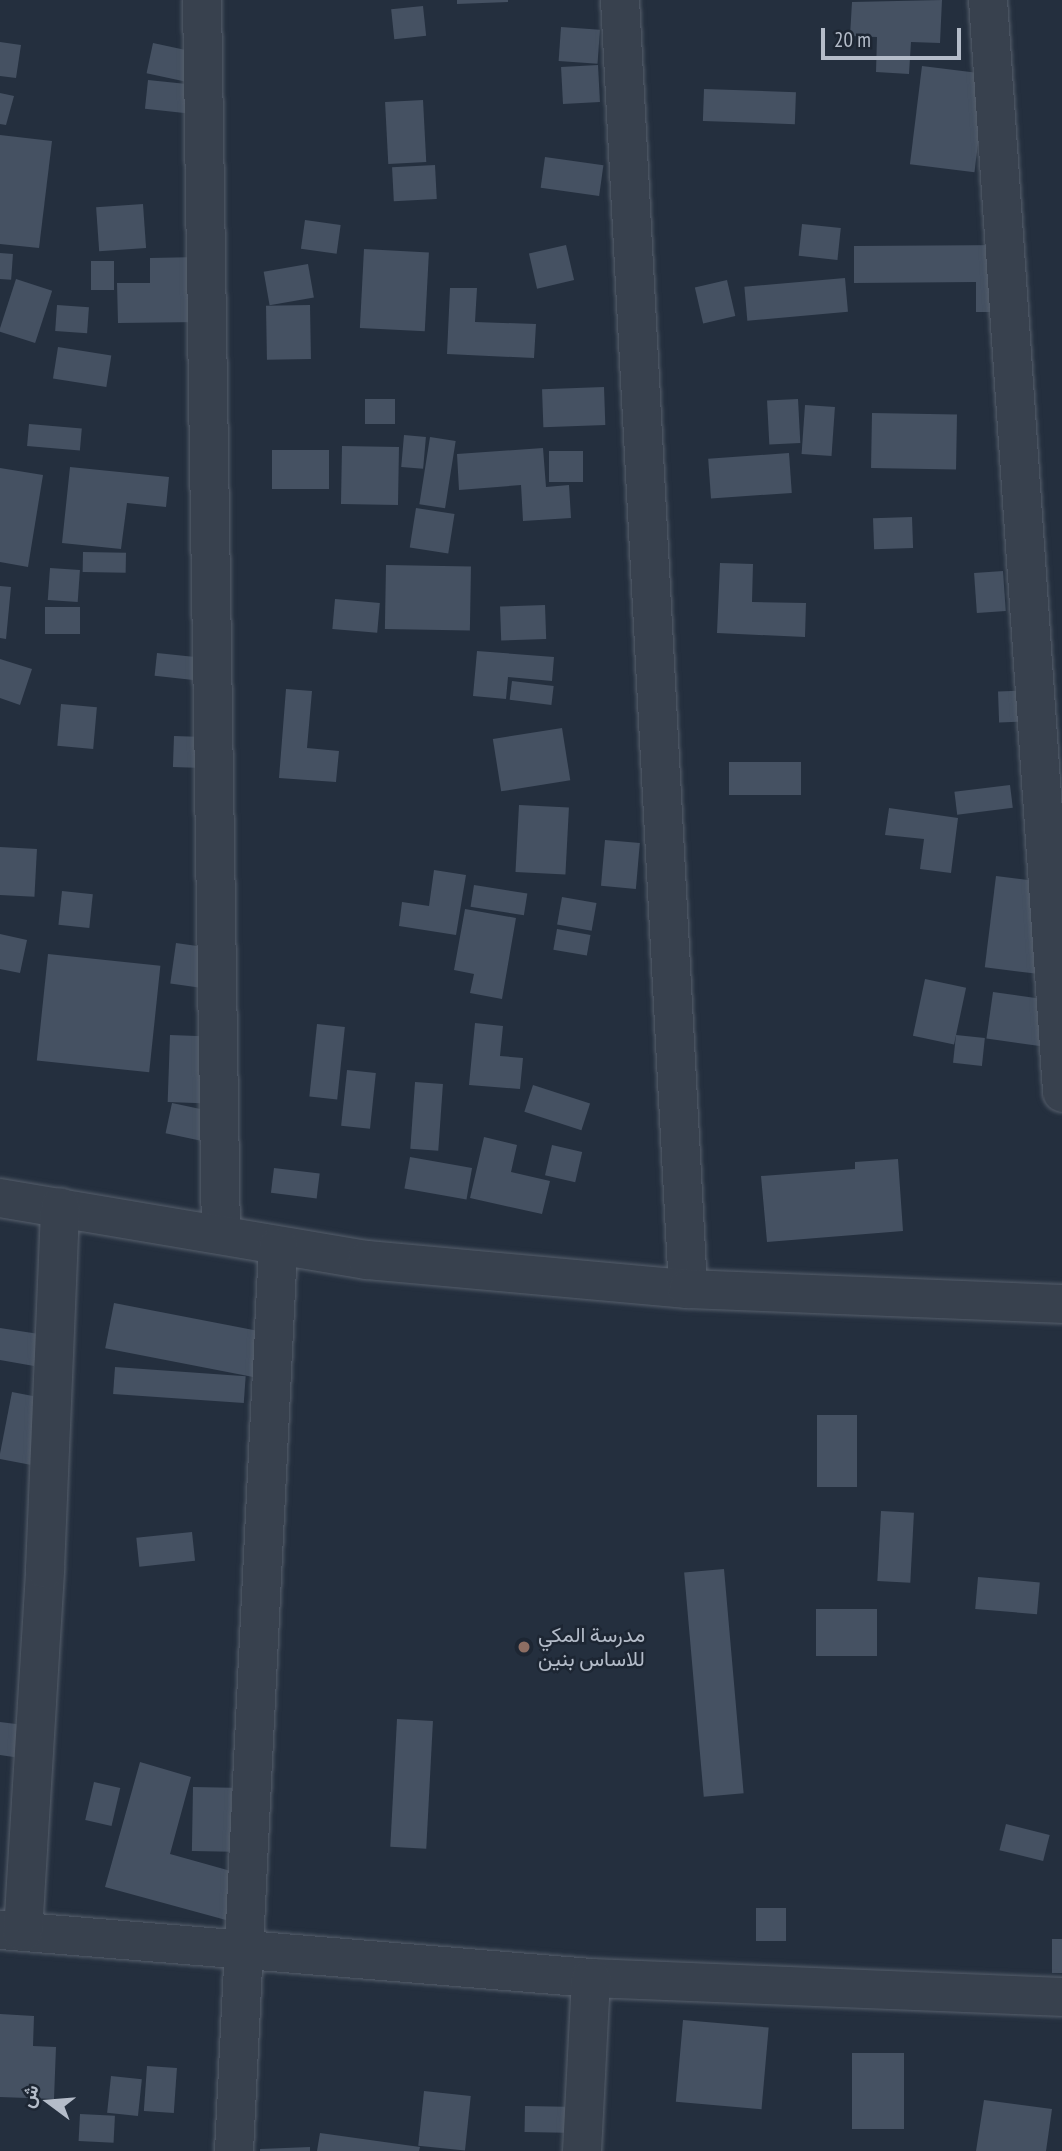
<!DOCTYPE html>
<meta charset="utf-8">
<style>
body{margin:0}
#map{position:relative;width:1062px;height:2151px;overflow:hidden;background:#242f3e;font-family:"PT Sans Narrow",Vazirmatn,sans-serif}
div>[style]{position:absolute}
.building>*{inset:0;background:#455162;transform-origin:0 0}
.roads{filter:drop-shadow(0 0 2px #565f6c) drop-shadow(0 0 2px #565f6c)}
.minor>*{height:38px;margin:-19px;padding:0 19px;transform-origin:19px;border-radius:19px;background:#38414e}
.dots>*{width:19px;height:19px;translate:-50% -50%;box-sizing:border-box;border:4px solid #1d2633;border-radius:50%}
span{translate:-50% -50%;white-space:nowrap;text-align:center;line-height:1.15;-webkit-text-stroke:5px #1d2633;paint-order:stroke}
.poi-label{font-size:21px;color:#b4bcc9}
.left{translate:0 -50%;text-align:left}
.north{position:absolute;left:14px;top:2067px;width:70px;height:70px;-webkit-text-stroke:5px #1d2633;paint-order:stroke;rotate:286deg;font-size:19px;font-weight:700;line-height:28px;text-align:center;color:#b4bcc9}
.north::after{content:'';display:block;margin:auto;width:24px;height:32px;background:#b4bcc9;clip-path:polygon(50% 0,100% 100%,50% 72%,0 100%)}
.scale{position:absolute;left:821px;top:28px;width:140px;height:32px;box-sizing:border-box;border:4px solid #b4bcc9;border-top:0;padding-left:9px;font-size:21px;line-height:24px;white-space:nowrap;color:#b4bcc9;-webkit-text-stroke:5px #1d2633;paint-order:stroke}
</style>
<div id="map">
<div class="building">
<div style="clip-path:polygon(457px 0,508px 0,508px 2px,457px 4px)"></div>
<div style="clip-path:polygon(942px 0,940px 43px,911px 42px,909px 74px,876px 72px,877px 37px,850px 36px,852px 2px)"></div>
<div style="left:423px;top:6px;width:30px;height:32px;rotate:84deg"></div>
<div style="left:561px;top:27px;width:39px;height:34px;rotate:4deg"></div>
<div style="clip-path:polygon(0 42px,21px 45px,16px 78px,0 76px)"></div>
<div style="left:153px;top:43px;width:50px;height:31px;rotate:12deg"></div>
<div style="left:598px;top:65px;width:37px;height:37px;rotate:87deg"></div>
<div style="left:922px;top:66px;width:65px;height:99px;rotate:7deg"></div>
<div style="left:148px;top:80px;width:51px;height:29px;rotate:6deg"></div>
<div style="left:704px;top:89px;width:92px;height:32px;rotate:2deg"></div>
<div style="clip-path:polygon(0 93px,14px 96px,6px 125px,0 124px)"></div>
<div style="left:423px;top:100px;width:62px;height:38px;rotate:87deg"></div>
<div style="clip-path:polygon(0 135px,52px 141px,39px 248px,0 244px)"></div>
<div style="left:545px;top:157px;width:59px;height:31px;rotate:8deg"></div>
<div style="left:435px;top:165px;width:34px;height:43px;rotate:87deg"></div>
<div style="left:143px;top:204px;width:44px;height:47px;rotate:86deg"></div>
<div style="left:305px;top:220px;width:36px;height:29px;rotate:8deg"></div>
<div style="left:802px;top:224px;width:39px;height:32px;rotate:6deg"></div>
<div style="left:566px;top:245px;width:36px;height:38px;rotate:77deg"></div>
<div style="clip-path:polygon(1010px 245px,1011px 312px,976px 312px,976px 282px,854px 283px,854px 246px)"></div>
<div style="left:364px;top:249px;width:65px;height:79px;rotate:3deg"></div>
<div style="left:0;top:253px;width:13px;height:26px;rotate:4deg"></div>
<div style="clip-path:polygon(200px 257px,201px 322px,118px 323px,117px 283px,150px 283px,150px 258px)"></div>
<div style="left:91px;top:261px;width:23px;height:29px"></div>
<div style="left:308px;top:264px;width:34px;height:45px;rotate:80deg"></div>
<div style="left:845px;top:278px;width:34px;height:101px;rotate:85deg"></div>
<div style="left:16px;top:279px;width:38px;height:55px;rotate:18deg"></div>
<div style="left:727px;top:280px;width:37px;height:33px;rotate:77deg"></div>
<div style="clip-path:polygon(450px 288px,477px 288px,475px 322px,536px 324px,534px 358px,447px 354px)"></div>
<div style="left:57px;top:305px;width:32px;height:26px;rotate:4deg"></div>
<div style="left:310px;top:305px;width:54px;height:44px;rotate:89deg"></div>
<div style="left:58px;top:347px;width:54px;height:32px;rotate:9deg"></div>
<div style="left:604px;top:387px;width:38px;height:62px;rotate:88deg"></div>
<div style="left:395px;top:399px;width:25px;height:30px;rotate:90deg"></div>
<div style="left:798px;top:399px;width:44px;height:31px;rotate:87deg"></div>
<div style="left:805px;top:405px;width:30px;height:49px;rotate:4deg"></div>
<div style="left:872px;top:413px;width:85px;height:55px;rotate:1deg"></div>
<div style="left:29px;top:424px;width:53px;height:22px;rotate:5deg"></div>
<div style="left:404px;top:435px;width:22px;height:32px;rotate:5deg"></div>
<div style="left:430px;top:437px;width:26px;height:68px;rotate:9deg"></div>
<div style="left:342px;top:446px;width:57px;height:58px;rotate:1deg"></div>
<div style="clip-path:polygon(543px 448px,546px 487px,569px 485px,571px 518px,523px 521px,521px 485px,459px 490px,457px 454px)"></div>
<div style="left:272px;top:450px;width:57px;height:39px"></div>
<div style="left:549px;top:451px;width:34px;height:31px"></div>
<div style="left:789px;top:453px;width:40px;height:81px;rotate:86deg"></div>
<div style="clip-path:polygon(70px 467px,169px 477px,166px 507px,127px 503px,121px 549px,62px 543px)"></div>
<div style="clip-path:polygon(0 468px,43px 475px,28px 567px,0 562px)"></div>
<div style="left:416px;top:508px;width:39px;height:40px;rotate:9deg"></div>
<div style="left:912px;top:517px;width:31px;height:39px;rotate:88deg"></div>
<div style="left:83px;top:552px;width:43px;height:20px;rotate:1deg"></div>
<div style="clip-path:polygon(720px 563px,753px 564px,752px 602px,806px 603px,805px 637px,717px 633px)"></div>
<div style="left:386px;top:565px;width:85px;height:64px;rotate:1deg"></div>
<div style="left:50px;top:568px;width:30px;height:32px;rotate:4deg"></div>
<div style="left:1003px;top:571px;width:40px;height:29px;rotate:86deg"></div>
<div style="clip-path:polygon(0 586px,11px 587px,6px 639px,0 638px)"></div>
<div style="left:335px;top:599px;width:45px;height:30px;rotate:5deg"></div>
<div style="left:545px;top:605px;width:34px;height:45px;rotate:88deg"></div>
<div style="left:45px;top:607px;width:35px;height:27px"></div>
<div style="clip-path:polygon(477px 651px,554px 657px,552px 681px,508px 677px,506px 699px,473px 696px)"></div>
<div style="left:157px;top:653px;width:48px;height:23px;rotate:6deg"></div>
<div style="clip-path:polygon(0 659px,32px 669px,20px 705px,0 698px)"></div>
<div style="left:512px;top:681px;width:42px;height:19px;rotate:7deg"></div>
<div style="clip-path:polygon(286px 689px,312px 691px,307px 748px,339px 751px,336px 782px,279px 778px)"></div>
<div style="left:1042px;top:690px;width:31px;height:44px;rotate:88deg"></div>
<div style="left:61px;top:704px;width:36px;height:42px;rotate:5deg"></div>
<div style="left:562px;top:728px;width:53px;height:70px;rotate:81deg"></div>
<div style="left:174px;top:736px;width:30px;height:31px;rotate:2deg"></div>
<div style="left:729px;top:762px;width:72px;height:33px"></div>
<div style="left:1010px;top:785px;width:23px;height:56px;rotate:83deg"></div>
<div style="left:519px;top:805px;width:50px;height:67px;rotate:3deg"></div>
<div style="clip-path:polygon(889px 808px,958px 818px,951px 873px,920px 869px,924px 839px,885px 835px)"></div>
<div style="left:605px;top:840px;width:35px;height:46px;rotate:5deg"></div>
<div style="left:0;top:847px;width:37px;height:48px;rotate:3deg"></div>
<div style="clip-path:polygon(434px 870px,466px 875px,456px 935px,399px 926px,402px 902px,429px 906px)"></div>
<div style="left:996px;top:876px;width:57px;height:92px;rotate:7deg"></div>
<div style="left:474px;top:885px;width:54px;height:22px;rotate:9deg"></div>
<div style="left:62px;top:891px;width:31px;height:34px;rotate:6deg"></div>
<div style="left:562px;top:897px;width:35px;height:28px;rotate:10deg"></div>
<div style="clip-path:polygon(465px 909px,516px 918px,502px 999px,470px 993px,474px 974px,454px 970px)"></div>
<div style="left:557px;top:929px;width:34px;height:21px;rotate:10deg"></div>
<div style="clip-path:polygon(0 934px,27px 940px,20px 973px,0 969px)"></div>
<div style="left:176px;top:943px;width:34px;height:41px;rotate:8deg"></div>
<div style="left:48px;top:954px;width:113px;height:107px;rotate:6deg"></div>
<div style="left:925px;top:979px;width:42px;height:58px;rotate:12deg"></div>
<div style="left:993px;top:992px;width:70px;height:47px;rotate:8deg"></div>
<div style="clip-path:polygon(475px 1023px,503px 1026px,500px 1056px,523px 1058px,520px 1089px,469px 1085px)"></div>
<div style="left:317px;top:1024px;width:28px;height:73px;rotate:6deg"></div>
<div style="left:170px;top:1035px;width:34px;height:67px;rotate:2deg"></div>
<div style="left:956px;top:1035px;width:29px;height:28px;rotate:6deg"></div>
<div style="left:347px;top:1070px;width:29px;height:56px;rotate:6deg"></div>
<div style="left:415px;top:1082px;width:28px;height:67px;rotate:4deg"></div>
<div style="left:533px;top:1085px;width:60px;height:28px;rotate:18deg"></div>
<div style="left:172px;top:1103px;width:35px;height:31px;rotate:12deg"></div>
<div style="clip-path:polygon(484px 1137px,517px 1145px,511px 1172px,550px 1181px,542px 1214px,470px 1198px)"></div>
<div style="left:552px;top:1145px;width:31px;height:31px;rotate:13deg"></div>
<div style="left:410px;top:1157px;width:63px;height:32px;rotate:10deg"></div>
<div style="clip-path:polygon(898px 1159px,903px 1231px,767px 1242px,761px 1176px,855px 1169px,855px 1162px)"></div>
<div style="left:274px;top:1168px;width:46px;height:25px;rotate:7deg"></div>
<div style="left:114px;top:1303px;width:152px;height:46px;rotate:11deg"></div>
<div style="clip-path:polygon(0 1328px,39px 1334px,34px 1366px,0 1360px)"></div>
<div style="left:115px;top:1367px;width:131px;height:27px;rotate:4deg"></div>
<div style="left:12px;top:1392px;width:33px;height:68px;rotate:11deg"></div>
<div style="left:817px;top:1415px;width:40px;height:72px"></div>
<div style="left:881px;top:1511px;width:33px;height:70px;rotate:3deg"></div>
<div style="left:192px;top:1532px;width:29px;height:56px;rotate:84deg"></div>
<div style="left:724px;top:1569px;width:225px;height:40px;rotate:85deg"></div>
<div style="left:978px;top:1577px;width:62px;height:32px;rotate:5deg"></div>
<div style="left:816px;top:1609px;width:61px;height:47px"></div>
<div style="left:397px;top:1719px;width:36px;height:128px;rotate:3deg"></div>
<div style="clip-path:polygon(0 1722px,32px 1726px,27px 1759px,0 1755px)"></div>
<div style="clip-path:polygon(140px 1762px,191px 1777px,170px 1854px,238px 1873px,226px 1920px,105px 1887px)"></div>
<div style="left:94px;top:1782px;width:27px;height:39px;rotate:13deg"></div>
<div style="left:193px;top:1787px;width:39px;height:64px;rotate:1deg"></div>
<div style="left:1006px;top:1824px;width:45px;height:27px;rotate:14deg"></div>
<div style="left:756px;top:1908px;width:30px;height:33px"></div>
<div style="left:1052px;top:1939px;width:10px;height:34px"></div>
<div style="clip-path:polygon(0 2014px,34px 2016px,33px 2046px,56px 2047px,54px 2099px,0 2097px)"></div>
<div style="left:683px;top:2020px;width:86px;height:82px;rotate:5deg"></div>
<div style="left:852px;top:2053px;width:52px;height:76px"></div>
<div style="left:147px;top:2066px;width:30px;height:45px;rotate:4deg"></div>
<div style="left:111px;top:2076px;width:31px;height:37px;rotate:6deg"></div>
<div style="left:424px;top:2091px;width:47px;height:55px;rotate:6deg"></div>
<div style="clip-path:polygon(984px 2100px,1052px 2109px,1046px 2151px,976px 2151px)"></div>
<div style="left:525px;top:2106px;width:40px;height:26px;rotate:1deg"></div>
<div style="left:80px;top:2114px;width:35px;height:27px;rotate:3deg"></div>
<div style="clip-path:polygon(320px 2133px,420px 2147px,419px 2151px,317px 2151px)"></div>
<div style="clip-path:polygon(310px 2147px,310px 2151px,260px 2151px,260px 2149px)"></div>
</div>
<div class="roads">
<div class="minor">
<div style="left:202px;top:0;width:1232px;rotate:89.12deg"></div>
<div style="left:620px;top:0;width:1291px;rotate:86.98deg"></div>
<div style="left:988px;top:0;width:1095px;rotate:86.12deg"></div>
<div style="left:0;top:1198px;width:372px;rotate:9.6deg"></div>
<div style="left:367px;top:1260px;width:322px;rotate:5.2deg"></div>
<div style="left:688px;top:1289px;width:374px;rotate:2.3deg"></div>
<div style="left:0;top:1930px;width:593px;rotate:4.64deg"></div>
<div style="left:591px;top:1978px;width:471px;rotate:2.3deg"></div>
<div style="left:23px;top:1932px;width:364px;rotate:-86.5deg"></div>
<div style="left:45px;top:1569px;width:362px;rotate:-87.6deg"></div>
<div style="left:234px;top:2151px;width:905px;rotate:-87.21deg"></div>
<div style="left:582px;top:2151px;width:173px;rotate:-87deg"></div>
</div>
</div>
<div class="dots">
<div style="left:524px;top:1647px;background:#8d6e63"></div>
</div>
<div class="poi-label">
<span class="left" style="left:538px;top:1647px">مدرسة المكي<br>للاساس بنين</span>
</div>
<div class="north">ش</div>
<div class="scale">20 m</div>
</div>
